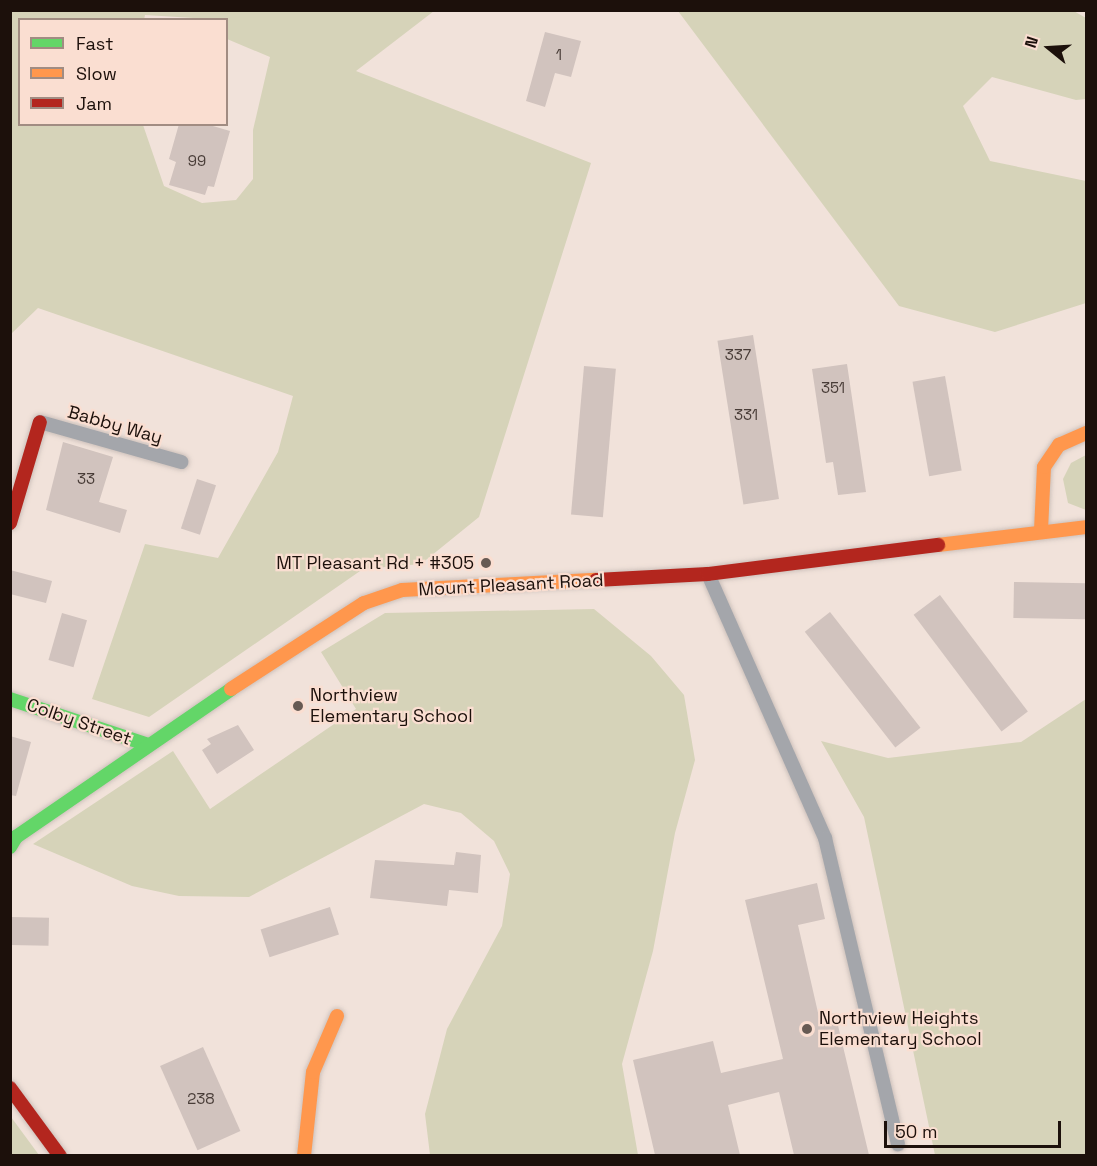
<!DOCTYPE html>
<style>
body{margin:0}
#map{position:relative;width:1097px;height:1166px;overflow:hidden;background:#f1e2da;font-family:"Space Grotesk",sans-serif}
div>[style]{position:absolute}
.green>*{inset:0;background:#d6d3b9}
.building>*{inset:0;background:#d1c3be;transform-origin:0 0}
.roads{filter:drop-shadow(0 0 2px #cdc1bb) drop-shadow(0 0 2px #cdc1bb)}
.lane>*{height:14px;margin:-7px;padding:0 7px;transform-origin:7px;border-radius:7px;background:#a4a6ab}
.fast>*{height:14px;margin:-7px;padding:0 7px;transform-origin:7px;border-radius:7px;background:#63d668}
.slow>*{height:14px;margin:-7px;padding:0 7px;transform-origin:7px;border-radius:7px;background:#ff974d}
.jam>*{height:14px;margin:-7px;padding:0 7px;transform-origin:7px;border-radius:7px;background:#b3261e}
.dots>*{width:16px;height:16px;translate:-50% -50%;box-sizing:border-box;border:3px solid #faded1;border-radius:50%}
span{translate:-50% -50%;white-space:nowrap;text-align:center;line-height:1.15;-webkit-text-stroke:4.5px #faded1;paint-order:stroke}
.number-label{font-size:15px;color:#493d38}
.number-label span{-webkit-text-stroke-width:0}
.street-label{font-size:18px;color:#1c100b}
.poi-label{font-size:18px;color:#1c100b}
.right{translate:-100% -50%;text-align:right}
.left{translate:0 -50%;text-align:left}
.frame{position:absolute;inset:0;border:12px solid #1c100b;pointer-events:none}
.legend{position:absolute;left:18px;top:18px;width:210px;height:108px;box-sizing:border-box;background:#faded1;border:2px solid #a18c82;margin:0;padding:8px 10px;list-style:none;font-size:18px;color:#1c100b}
.legend li{display:flex;align-items:center;gap:12px;height:30px}
.legend b{width:30px;border:2px solid #a18c82}
.north{position:absolute;left:1019px;top:18px;width:60px;height:60px;-webkit-text-stroke:4px #faded1;paint-order:stroke;rotate:288deg;font-size:16px;font-weight:700;line-height:24px;text-align:center;color:#1c100b}
.north::after{content:'';display:block;margin:auto;width:21px;height:27px;background:#1c100b;clip-path:polygon(50% 0,100% 100%,50% 72%,0 100%)}
.scale{position:absolute;left:884px;top:1121px;width:177px;height:27px;box-sizing:border-box;border:3px solid #1c100b;border-top:0;padding-left:8px;font-size:18px;line-height:21px;white-space:nowrap;color:#1c100b;-webkit-text-stroke:4px #faded1;paint-order:stroke}
</style>
<div id="map">
<div class="green">
<div style="clip-path:polygon(evenodd,11px 10px,434px 11px,356px 71px,591px 163px,479px 517px,421px 564px,363px 569px,149px 717px,92px 699px,145px 544px,218px 558px,278px 452px,293px 396px,38px 308px,11px 334px,11px 10px,145px 15px,226px 20px,227px 39px,270px 57px,253px 130px,253px 179px,236px 200px,202px 203px,164px 186px,143px 125px,20px 124px,20px 20px,144px 20px,145px 15px)"></div>
<div style="clip-path:polygon(1072px 10px,1086px 18px,1086px 99px,1076px 100px,992px 77px,963px 106px,990px 161px,1086px 181px,1086px 303px,995px 332px,899px 306px,678px 11px)"></div>
<div style="clip-path:polygon(1086px 455px,1086px 510px,1068px 503px,1063px 479px,1071px 463px)"></div>
<div style="clip-path:polygon(594px 609px,651px 656px,684px 695px,695px 760px,675px 833px,653px 951px,622px 1064px,638px 1155px,430px 1155px,425px 1114px,447px 1029px,502px 926px,510px 874px,494px 841px,461px 813px,424px 804px,249px 897px,179px 896px,132px 886px,33px 844px,173px 751px,210px 809px,356px 709px,321px 652px,385px 613px)"></div>
<div style="clip-path:polygon(1086px 699px,1086px 1155px,935px 1155px,864px 817px,821px 741px,888px 758px,1021px 742px)"></div>
<div style="clip-path:polygon(10px 1117px,11px 1117px,39px 1155px,11px 1155px)"></div>
</div>
<div class="building">
<div style="clip-path:polygon(545px 32px,581px 41px,571px 77px,555px 73px,545px 107px,526px 101px)"></div>
<div style="clip-path:polygon(179px 124px,206px 124px,230px 131px,214px 187px,208px 186px,205px 195px,169px 185px,176px 162px,169px 159px)"></div>
<div style="left:753px;top:335px;width:166px;height:36px;rotate:81deg"></div>
<div style="clip-path:polygon(847px 364px,866px 492px,838px 495px,833px 462px,826px 463px,812px 369px)"></div>
<div style="left:584px;top:366px;width:32px;height:149px;rotate:5deg"></div>
<div style="left:945px;top:376px;width:96px;height:33px;rotate:80deg"></div>
<div style="clip-path:polygon(63px 442px,113px 457px,99px 502px,127px 510px,120px 533px,46px 510px)"></div>
<div style="left:197px;top:479px;width:20px;height:52px;rotate:18deg"></div>
<div style="clip-path:polygon(10px 570px,52px 581px,46px 603px,10px 594px)"></div>
<div style="left:1014px;top:582px;width:72px;height:36px;rotate:1deg"></div>
<div style="left:940px;top:595px;width:146px;height:33px;rotate:53deg"></div>
<div style="left:830px;top:612px;width:147px;height:32px;rotate:52deg"></div>
<div style="left:62px;top:613px;width:26px;height:49px;rotate:16deg"></div>
<div style="clip-path:polygon(238px 725px,254px 750px,217px 774px,202px 750px,211px 744px,207px 739px)"></div>
<div style="clip-path:polygon(10px 736px,31px 742px,16px 796px,10px 795px)"></div>
<div style="clip-path:polygon(456px 852px,481px 855px,478px 893px,449px 890px,447px 906px,370px 898px,375px 860px,454px 865px)"></div>
<div style="clip-path:polygon(817px 883px,825px 919px,798px 925px,819px 1017px,835px 1013px,869px 1155px,794px 1155px,779px 1092px,728px 1105px,740px 1155px,655px 1155px,633px 1060px,713px 1041px,721px 1073px,783px 1059px,745px 900px)"></div>
<div style="left:330px;top:907px;width:29px;height:73px;rotate:72deg"></div>
<div style="left:10px;top:917px;width:39px;height:28px;rotate:1deg"></div>
<div style="left:203px;top:1047px;width:92px;height:47px;rotate:66deg"></div>
</div>
<div class="roads">
<div class="lane">
<div style="left:40px;top:422px;width:147px;rotate:15.8deg"></div>
<div style="left:708px;top:574px;width:289px;rotate:66.1deg"></div>
<div style="left:825px;top:838px;width:315px;rotate:76.6deg"></div>
</div>
<div class="fast">
<div style="left:10px;top:699px;width:145px;rotate:18.4deg"></div>
<div style="left:10px;top:847px;width:12px;rotate:-59deg"></div>
<div style="left:16px;top:837px;width:261px;rotate:-34.5deg"></div>
</div>
<div class="slow">
<div style="left:1041px;top:530px;width:63px;rotate:-87.3deg"></div>
<div style="left:1044px;top:467px;width:27px;rotate:-56deg"></div>
<div style="left:1059px;top:445px;width:30px;rotate:-24deg"></div>
<div style="left:938px;top:545px;width:149px;rotate:-6.9deg"></div>
<div style="left:231px;top:689px;width:158px;rotate:-32.9deg"></div>
<div style="left:364px;top:603px;width:40px;rotate:-18.9deg"></div>
<div style="left:402px;top:590px;width:194px;rotate:-3deg"></div>
<div style="left:304px;top:1156px;width:84px;rotate:-83.9deg"></div>
<div style="left:313px;top:1072px;width:61px;rotate:-66.8deg"></div>
</div>
<div class="jam">
<div style="left:10px;top:523px;width:105px;rotate:-73.5deg"></div>
<div style="left:596px;top:580px;width:112px;rotate:-3.1deg"></div>
<div style="left:708px;top:574px;width:232px;rotate:-7.2deg"></div>
<div style="left:10px;top:1088px;width:84px;rotate:53.7deg"></div>
</div>
</div>
<div class="dots">
<div style="left:486px;top:563px;background:#675a53"></div>
<div style="left:298px;top:706px;background:#675a53"></div>
<div style="left:807px;top:1029px;background:#675a53"></div>
</div>
<div class="number-label">
<span style="left:559px;top:55px">1</span>
<span style="left:197px;top:161px">99</span>
<span style="left:738px;top:355px">337</span>
<span style="left:833px;top:388px">351</span>
<span style="left:746px;top:415px">331</span>
<span style="left:86px;top:479px">33</span>
<span style="left:201px;top:1099px">238</span>
</div>
<div class="street-label">
<span style="left:115px;top:425px;rotate:16deg">Babby Way</span>
<span style="left:511px;top:585px;rotate:-3deg">Mount Pleasant Road</span>
<span style="left:79px;top:722px;rotate:19deg">Colby Street</span>
</div>
<div class="poi-label">
<span class="right" style="left:474px;top:563px">MT Pleasant Rd + #305</span>
<span class="left" style="left:310px;top:706px">Northview<br>Elementary School</span>
<span class="left" style="left:819px;top:1029px">Northview Heights<br>Elementary School</span>
</div>
<div class="frame"></div>
<ul class="legend">
<li><b style="height:8px;background:#63d668"></b>Fast</li>
<li><b style="height:8px;background:#ff974d"></b>Slow</li>
<li><b style="height:8px;background:#b3261e"></b>Jam</li>
</ul>
<div class="north">N</div>
<div class="scale">50 m</div>
</div>
